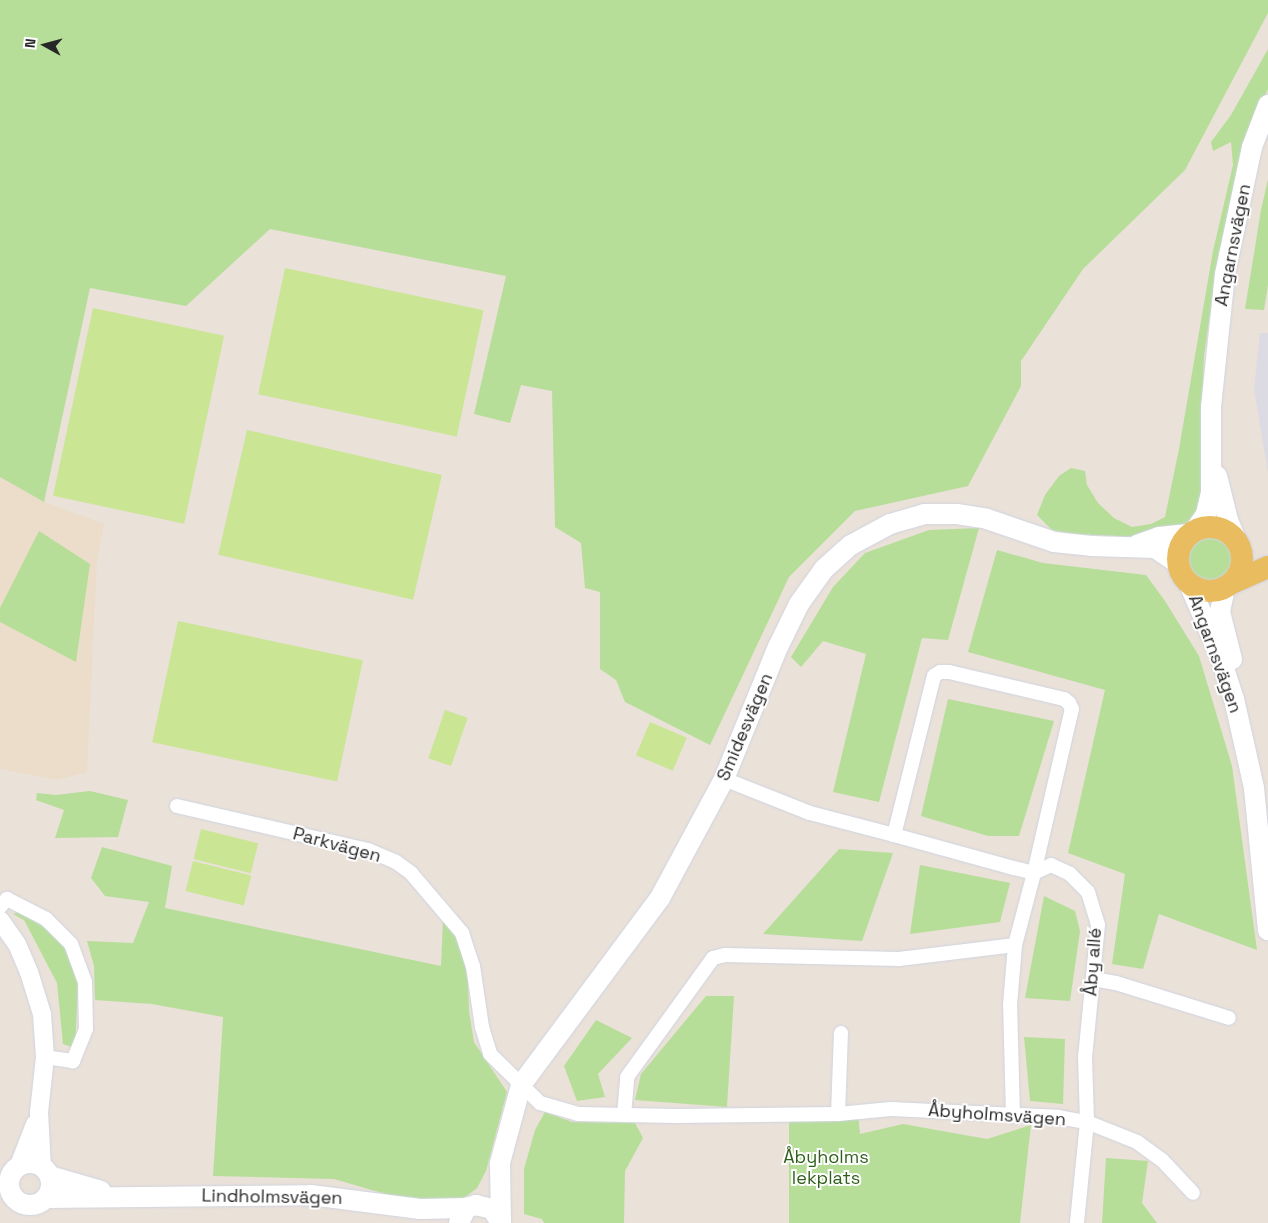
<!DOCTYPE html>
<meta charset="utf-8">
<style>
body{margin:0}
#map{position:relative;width:1268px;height:1223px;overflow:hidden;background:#eae1d9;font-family:"Space Grotesk",sans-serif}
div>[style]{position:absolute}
.industrial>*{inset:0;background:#dcdae2}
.education>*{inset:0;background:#ebddc9}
.green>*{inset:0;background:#b6de98}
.round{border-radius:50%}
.pitch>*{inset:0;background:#cae594;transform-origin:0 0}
.roads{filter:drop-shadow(0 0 1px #cfd4e0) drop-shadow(0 0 1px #cfd4e0)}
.minor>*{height:14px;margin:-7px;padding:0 7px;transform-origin:7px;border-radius:7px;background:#fff}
.tertiary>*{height:18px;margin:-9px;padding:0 9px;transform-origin:9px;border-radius:9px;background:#fff}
.secondary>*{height:20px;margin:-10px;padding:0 10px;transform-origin:10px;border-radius:10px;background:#fff}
.secondary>.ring{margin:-10px;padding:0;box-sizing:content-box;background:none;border:20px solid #fff;border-radius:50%}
.primary>*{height:22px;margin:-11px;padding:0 11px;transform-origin:11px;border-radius:11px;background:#e9bc5f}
.primary>.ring{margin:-11px;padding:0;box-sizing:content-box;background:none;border:22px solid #e9bc5f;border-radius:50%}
span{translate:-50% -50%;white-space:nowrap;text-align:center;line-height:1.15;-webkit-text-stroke:4px #fff;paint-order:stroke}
.street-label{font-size:18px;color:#272727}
.park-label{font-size:18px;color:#30601c}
.north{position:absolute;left:20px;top:20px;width:50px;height:50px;-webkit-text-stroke:4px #fff;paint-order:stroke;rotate:277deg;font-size:14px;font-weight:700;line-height:20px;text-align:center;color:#272727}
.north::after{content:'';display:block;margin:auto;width:18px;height:22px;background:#272727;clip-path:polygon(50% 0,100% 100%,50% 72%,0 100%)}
</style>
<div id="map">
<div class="industrial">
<div style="clip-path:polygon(1260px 333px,1268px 333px,1268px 473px,1254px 389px)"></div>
</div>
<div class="education">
<div style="clip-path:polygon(0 477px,44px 502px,104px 524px,97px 562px,87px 772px,58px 780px,0 769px)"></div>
</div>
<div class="green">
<div style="clip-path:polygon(0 0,1268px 0,1268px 13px,1185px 170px,1083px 269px,1021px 361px,1021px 386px,968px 486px,855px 511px,789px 577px,710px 745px,625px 702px,616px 680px,600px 669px,600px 592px,585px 588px,581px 543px,555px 527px,552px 391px,521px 385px,510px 423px,474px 414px,506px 276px,270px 229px,186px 306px,90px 288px,44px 502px,0 477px)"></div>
<div style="clip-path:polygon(1268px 49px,1268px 89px,1257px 112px,1219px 253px,1204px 356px,1201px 437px,1205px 498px,1200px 515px,1179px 530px,1135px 537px,1076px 534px,1052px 530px,1037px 515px,1045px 495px,1059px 476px,1071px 468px,1085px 471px,1087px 485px,1098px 503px,1114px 518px,1132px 527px,1151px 524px,1165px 517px,1179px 449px,1213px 251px,1233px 165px,1231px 142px,1213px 151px,1211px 142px,1231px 115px)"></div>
<div style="clip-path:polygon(1268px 179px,1268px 285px,1264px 310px,1245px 309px,1261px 210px)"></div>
<div style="clip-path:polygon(979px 528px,948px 640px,922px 638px,879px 802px,833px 792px,866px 654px,823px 641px,801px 667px,791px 657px,833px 587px,865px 553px,929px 530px)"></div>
<div style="clip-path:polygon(39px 531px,90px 564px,76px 662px,0 622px,0 608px)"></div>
<div class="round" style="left:1184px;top:535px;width:48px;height:48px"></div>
<div style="clip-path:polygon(997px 550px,1043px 563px,1146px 575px,1165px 601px,1199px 656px,1232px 766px,1257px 950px,1159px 914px,1143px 969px,1112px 964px,1125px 874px,1068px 853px,1105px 690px,968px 652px)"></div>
<div style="clip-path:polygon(948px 699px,1054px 721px,1019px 836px,988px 836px,921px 816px)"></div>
<div style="clip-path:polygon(90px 791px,128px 800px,118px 837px,55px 838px,64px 810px,36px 800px,37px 793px,56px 795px)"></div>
<div style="clip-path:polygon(102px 847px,172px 866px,165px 908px,441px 966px,443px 920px,454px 933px,463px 955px,468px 982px,469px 1011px,474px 1042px,507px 1092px,486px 1171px,477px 1188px,464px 1198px,449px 1204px,396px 1197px,334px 1179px,213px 1176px,223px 1017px,152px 1004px,95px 1000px,94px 966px,87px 941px,133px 943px,149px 902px,105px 896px,91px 878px)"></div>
<div style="clip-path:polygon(839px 849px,893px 853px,862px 941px,763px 934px)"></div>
<div style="clip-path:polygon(920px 865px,1010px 883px,1000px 922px,910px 934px)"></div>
<div style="clip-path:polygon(1044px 896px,1075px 911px,1080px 931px,1070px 1001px,1025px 998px)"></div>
<div style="clip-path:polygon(19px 912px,63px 939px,78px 985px,75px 1048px,63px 1044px,57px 983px,24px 920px,13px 914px)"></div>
<div style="clip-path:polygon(706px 996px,734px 996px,727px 1107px,635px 1100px,641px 1074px)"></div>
<div style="clip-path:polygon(596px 1020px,632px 1038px,598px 1074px,605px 1097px,577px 1101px,564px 1066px)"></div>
<div style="clip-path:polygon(1024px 1037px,1065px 1039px,1063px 1104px,1030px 1101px)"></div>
<div style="clip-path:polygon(545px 1112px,572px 1122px,635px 1123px,643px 1138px,625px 1171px,624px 1223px,544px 1223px,542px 1219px,524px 1214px,524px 1169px,535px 1130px)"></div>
<div style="clip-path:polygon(858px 1112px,860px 1134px,903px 1124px,987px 1139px,1031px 1125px,1020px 1223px,789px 1223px,789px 1114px)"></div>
<div style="clip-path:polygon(1106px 1158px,1148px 1161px,1142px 1203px,1157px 1223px,1102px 1223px)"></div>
</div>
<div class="pitch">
<div style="left:285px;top:268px;width:203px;height:129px;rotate:12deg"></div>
<div style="left:93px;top:308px;width:134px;height:192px;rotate:12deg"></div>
<div style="left:247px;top:430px;width:200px;height:128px;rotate:13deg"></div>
<div style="left:178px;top:621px;width:189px;height:124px;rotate:12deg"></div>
<div style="left:445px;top:710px;width:24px;height:51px;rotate:19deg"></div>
<div style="left:650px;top:722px;width:40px;height:36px;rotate:23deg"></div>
<div style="left:201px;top:829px;width:59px;height:31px;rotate:14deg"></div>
<div style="left:193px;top:861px;width:60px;height:31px;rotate:14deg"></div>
</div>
<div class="roads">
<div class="minor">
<div style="left:724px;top:779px;width:92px;rotate:21.6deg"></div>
<div style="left:810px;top:813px;width:87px;rotate:14.7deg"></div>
<div style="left:894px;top:835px;width:124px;rotate:15.4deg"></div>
<div style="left:1014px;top:868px;width:21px;rotate:14deg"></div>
<div style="left:1034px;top:873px;width:168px;rotate:-77deg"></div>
<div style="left:1072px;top:709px;width:7px;rotate:-117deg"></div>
<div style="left:1069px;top:703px;width:6px;rotate:-141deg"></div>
<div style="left:1064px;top:699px;width:118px;rotate:-166.8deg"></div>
<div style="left:949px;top:672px;width:9px;rotate:180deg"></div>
<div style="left:940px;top:672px;width:7px;rotate:146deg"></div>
<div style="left:934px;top:676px;width:164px;rotate:104.1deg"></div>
<div style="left:177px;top:806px;width:196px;rotate:13deg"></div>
<div style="left:368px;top:850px;width:30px;rotate:23deg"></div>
<div style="left:396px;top:862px;width:19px;rotate:36deg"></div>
<div style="left:411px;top:873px;width:79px;rotate:49.6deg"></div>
<div style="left:462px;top:933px;width:35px;rotate:72deg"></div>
<div style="left:473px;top:966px;width:62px;rotate:81.6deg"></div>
<div style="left:482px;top:1027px;width:28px;rotate:73deg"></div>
<div style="left:490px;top:1054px;width:70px;rotate:44.4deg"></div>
<div style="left:540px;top:1103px;width:40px;rotate:16deg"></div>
<div style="left:578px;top:1114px;width:98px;rotate:1.2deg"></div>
<div style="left:676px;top:1116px;width:162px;rotate:-0.7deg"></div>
<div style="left:838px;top:1114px;width:53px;rotate:-5.4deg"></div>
<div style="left:891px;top:1109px;width:167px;rotate:2.7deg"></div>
<div style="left:1058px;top:1117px;width:29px;rotate:10deg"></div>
<div style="left:1087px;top:1122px;width:54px;rotate:21.8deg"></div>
<div style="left:1137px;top:1142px;width:31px;rotate:36deg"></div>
<div style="left:1162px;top:1160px;width:45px;rotate:46.8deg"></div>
<div style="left:0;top:907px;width:11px;rotate:-49deg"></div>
<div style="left:7px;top:899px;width:44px;rotate:27.1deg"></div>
<div style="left:46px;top:919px;width:35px;rotate:45deg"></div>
<div style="left:71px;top:944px;width:40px;rotate:69.8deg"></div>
<div style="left:85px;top:982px;width:47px;rotate:88.8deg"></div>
<div style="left:86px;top:1029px;width:35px;rotate:112deg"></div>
<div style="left:73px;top:1061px;width:28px;rotate:-172deg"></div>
<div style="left:1093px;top:979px;width:23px;rotate:10deg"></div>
<div style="left:1116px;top:983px;width:118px;rotate:17.2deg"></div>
<div style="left:838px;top:1114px;width:81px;rotate:-87.9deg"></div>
<div style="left:624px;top:1115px;width:38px;rotate:-85deg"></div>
<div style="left:627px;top:1077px;width:147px;rotate:-54.1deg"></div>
<div style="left:713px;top:958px;width:12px;rotate:-14deg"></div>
<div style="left:725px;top:955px;width:174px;rotate:1.3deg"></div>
<div style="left:899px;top:959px;width:117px;rotate:-6.9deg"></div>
<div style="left:1013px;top:1116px;width:111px;rotate:-91.5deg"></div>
<div style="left:1010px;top:1005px;width:60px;rotate:-85.2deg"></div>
<div style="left:1015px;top:945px;width:74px;rotate:-75.2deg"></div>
<div style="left:1034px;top:873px;width:19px;rotate:-25deg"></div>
<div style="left:1051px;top:865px;width:21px;rotate:25deg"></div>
<div style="left:1070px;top:874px;width:25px;rotate:45deg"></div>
<div style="left:1088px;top:892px;width:34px;rotate:73deg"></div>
<div style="left:1098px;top:925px;width:133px;rotate:95.6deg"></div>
<div style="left:1085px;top:1057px;width:65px;rotate:88.2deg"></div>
<div style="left:1087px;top:1122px;width:101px;rotate:95.7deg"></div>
</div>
<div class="tertiary">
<div style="left:0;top:920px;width:29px;rotate:55deg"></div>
<div style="left:17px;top:944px;width:30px;rotate:67deg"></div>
<div style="left:29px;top:972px;width:44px;rotate:72.8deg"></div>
<div style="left:42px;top:1014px;width:43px;rotate:86deg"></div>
<div style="left:45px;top:1057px;width:55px;rotate:96.2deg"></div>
<div style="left:39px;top:1112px;width:55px;rotate:86.9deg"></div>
<div style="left:18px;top:1168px;width:47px;rotate:-68.9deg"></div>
</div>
<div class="secondary">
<div style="left:1217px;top:476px;width:45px;rotate:76deg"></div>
<div style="left:1228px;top:520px;width:22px;rotate:68deg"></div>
<div style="left:1195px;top:530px;width:19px;rotate:-55deg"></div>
<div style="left:1206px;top:514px;width:22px;rotate:-77deg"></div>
<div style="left:1211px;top:493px;width:86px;rotate:-90deg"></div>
<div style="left:1211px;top:407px;width:134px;rotate:-84deg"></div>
<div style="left:1225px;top:274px;width:130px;rotate:-78deg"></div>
<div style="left:1252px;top:147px;width:45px;rotate:-69.1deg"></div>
<div style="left:1137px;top:545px;width:23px;rotate:-20deg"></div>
<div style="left:1159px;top:537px;width:30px;rotate:-6deg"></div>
<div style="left:1190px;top:586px;width:76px;rotate:66.8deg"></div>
<div style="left:1220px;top:656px;width:45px;rotate:72deg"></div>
<div style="left:1234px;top:699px;width:91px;rotate:77.3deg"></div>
<div style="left:1254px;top:788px;width:143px;rotate:84.4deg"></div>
<div style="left:1225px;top:588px;width:25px;rotate:102deg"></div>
<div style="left:1220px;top:612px;width:49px;rotate:75.7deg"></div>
<div class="ring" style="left:9px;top:1163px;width:22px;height:22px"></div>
<div style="left:50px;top:1176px;width:53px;rotate:16.4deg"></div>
<div style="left:46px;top:1198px;width:265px;rotate:-0.6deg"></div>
<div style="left:311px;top:1195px;width:110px;rotate:7.3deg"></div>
<div style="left:420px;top:1209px;width:46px;rotate:-1.2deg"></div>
<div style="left:501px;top:1221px;width:58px;rotate:-91deg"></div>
<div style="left:500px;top:1163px;width:81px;rotate:-74.9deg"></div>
<div style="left:521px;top:1085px;width:233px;rotate:-53.4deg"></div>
<div style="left:660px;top:898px;width:135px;rotate:-61.7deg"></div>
<div style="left:724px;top:779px;width:143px;rotate:-67.8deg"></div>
<div style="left:778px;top:647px;width:48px;rotate:-64deg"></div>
<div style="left:799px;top:604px;width:43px;rotate:-54.5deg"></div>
<div style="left:824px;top:569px;width:36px;rotate:-42deg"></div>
<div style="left:851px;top:545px;width:44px;rotate:-28.3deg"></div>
<div style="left:890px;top:524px;width:35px;rotate:-16deg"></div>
<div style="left:924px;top:514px;width:33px"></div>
<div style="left:957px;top:514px;width:30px;rotate:9deg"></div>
<div style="left:987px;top:519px;width:71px;rotate:18.9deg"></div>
<div style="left:1054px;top:542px;width:37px;rotate:6deg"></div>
<div style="left:1091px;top:546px;width:64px;rotate:1.8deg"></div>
<div style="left:1155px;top:548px;width:27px;rotate:34deg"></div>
<div style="left:459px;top:1223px;width:17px;rotate:-65deg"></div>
<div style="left:466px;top:1208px;width:10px;rotate:-17deg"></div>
<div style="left:476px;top:1205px;width:16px;rotate:14deg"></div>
<div style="left:492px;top:1209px;width:17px;rotate:57deg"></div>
</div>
<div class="primary">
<div class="ring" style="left:1178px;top:527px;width:42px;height:42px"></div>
<div style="left:1232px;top:583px;width:39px;rotate:-24deg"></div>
</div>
</div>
<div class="street-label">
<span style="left:1233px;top:245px;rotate:-79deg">Angarnsvägen</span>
<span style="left:1215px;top:654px;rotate:70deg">Angarnsvägen</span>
<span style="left:745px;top:727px;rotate:-67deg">Smidesvägen</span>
<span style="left:337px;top:845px;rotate:15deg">Parkvägen</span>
<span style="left:1093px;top:962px;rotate:-86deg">Åby allé</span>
<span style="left:997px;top:1115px;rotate:4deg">Åbyholmsvägen</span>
<span style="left:272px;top:1197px;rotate:1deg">Lindholmsvägen</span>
</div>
<div class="park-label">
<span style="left:826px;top:1168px">Åbyholms<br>lekplats</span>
</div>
<div class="north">N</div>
</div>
